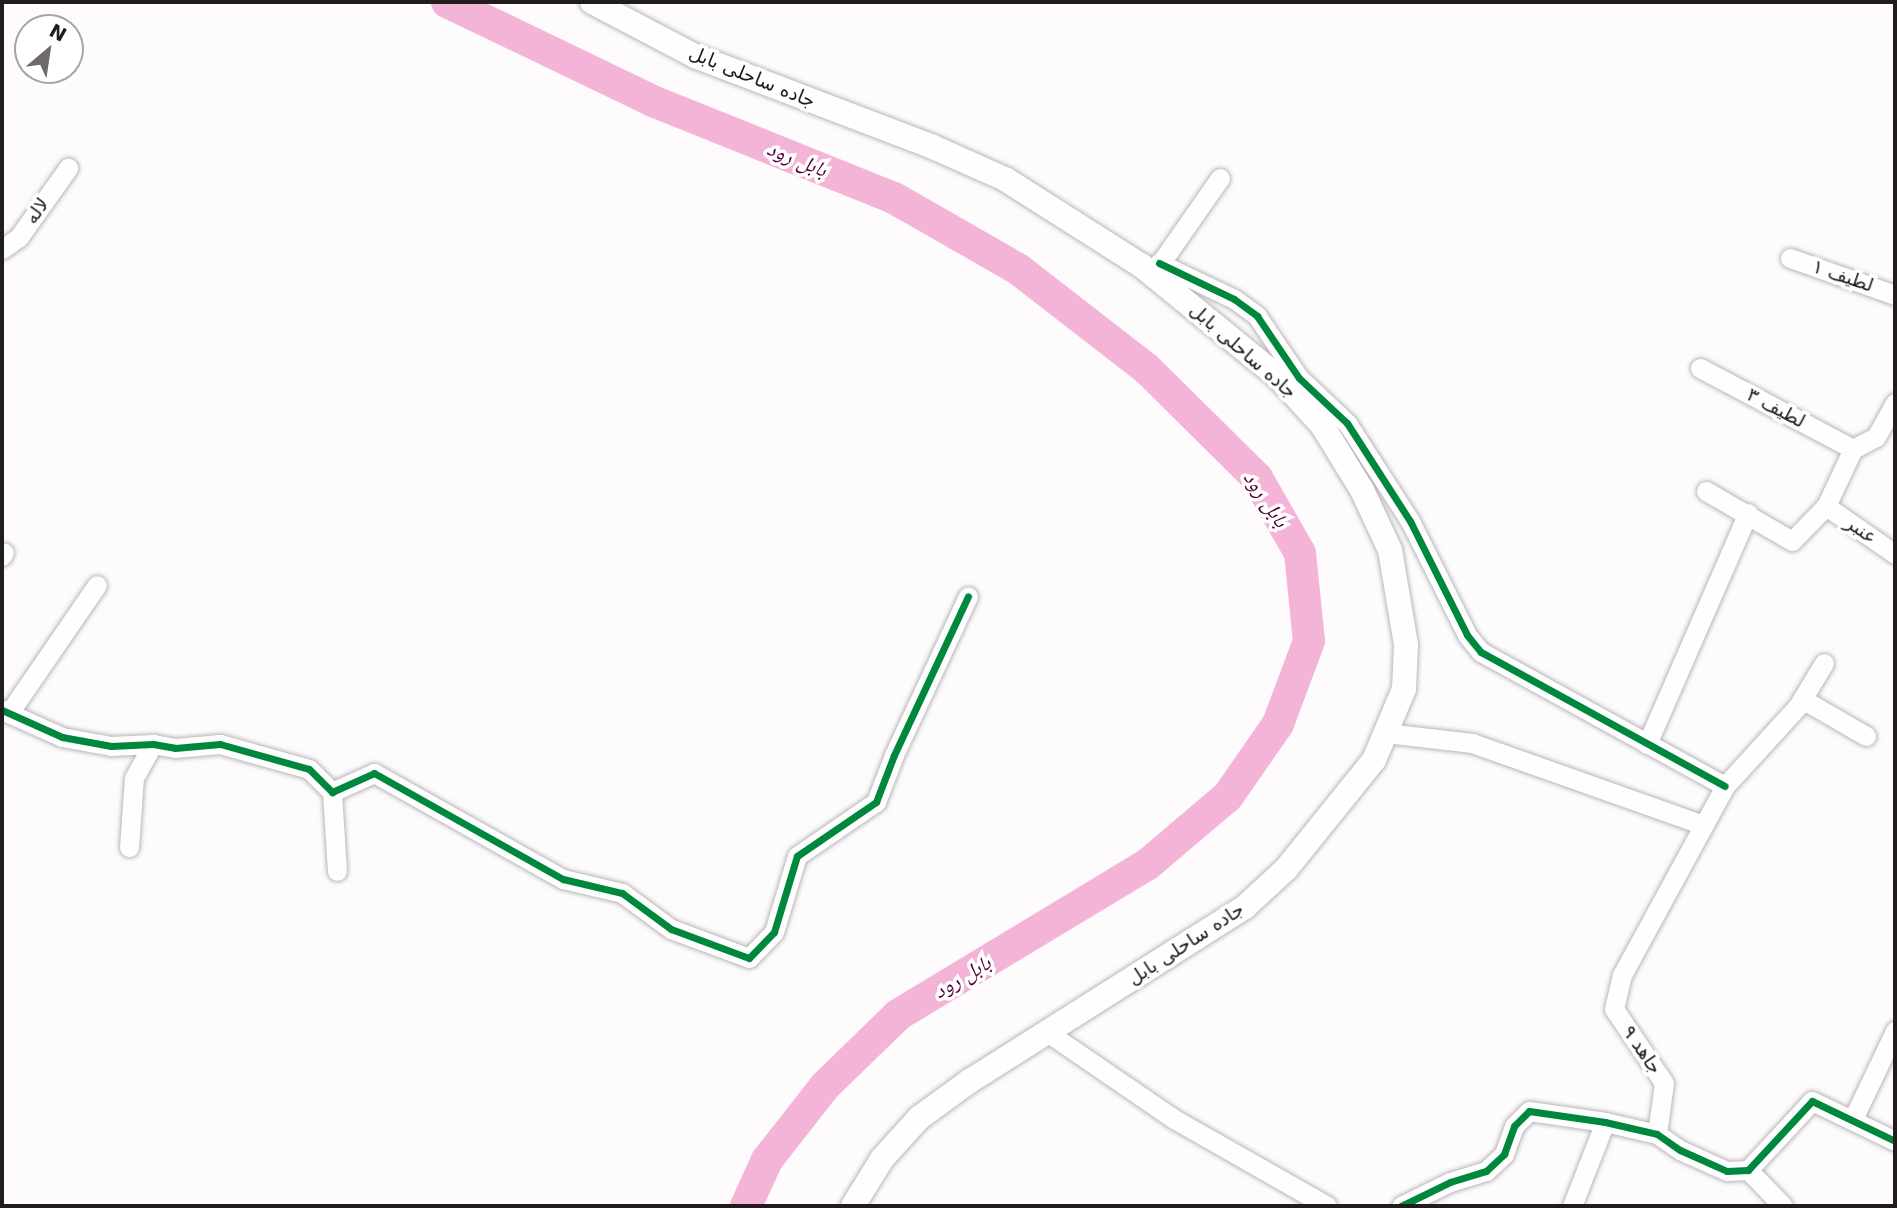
<!DOCTYPE html>
<meta charset="utf-8">
<style>
body{margin:0}
#map{position:relative;width:1897px;height:1208px;overflow:hidden;background:#fdfbfc;font-family:"DejaVu Sans","Noto Naskh Arabic",sans-serif}
div>[style]{position:absolute}
.river>*{height:32px;margin:-16px;padding:0 16px;transform-origin:16px;border-radius:16px;background:#f3b4d8}
.roads{filter:drop-shadow(0 0 2px #bab6b8) drop-shadow(0 0 2px #bab6b8)}
.minor>*{height:19px;margin:-9.5px;padding:0 9.5px;transform-origin:9.5px;border-radius:9.5px;background:#fffeff}
.major>*{height:24px;margin:-12px;padding:0 12px;transform-origin:12px;border-radius:12px;background:#fffeff}
.cycleway>*{height:7px;margin:-3.5px;padding:0 3.5px;transform-origin:3.5px;border-radius:3.5px;background:#00873e}
span{translate:-50% -50%;white-space:nowrap;text-align:center;line-height:1.15;-webkit-text-stroke:7px #fff;paint-order:stroke}
.street-label{font-size:19px;color:#221c1f}
.water-label{font-size:21px;color:#4f0037;font-style:italic}
.frame{position:absolute;inset:0;border:4px solid #221c1f;pointer-events:none}
.north{position:absolute;left:14px;top:14px;width:70px;height:70px;box-sizing:border-box;background:#fff;border:2px solid #a7a4a5;border-radius:50%;rotate:29deg;font-size:19px;font-weight:700;line-height:28px;text-align:center;color:#221c1f}
.north::after{content:'';display:block;margin:auto;width:24px;height:32px;background:#6f6a6c;clip-path:polygon(50% 0,100% 100%,50% 72%,0 100%)}
</style>
<div id="map">
<div class="river">
<div style="left:447px;top:2px;width:231px;rotate:25.7deg"></div>
<div style="left:655px;top:102px;width:258px;rotate:21.9deg"></div>
<div style="left:894px;top:198px;width:143px;rotate:29.8deg"></div>
<div style="left:1018px;top:269px;width:163px;rotate:37.8deg"></div>
<div style="left:1147px;top:369px;width:155px;rotate:44.7deg"></div>
<div style="left:1257px;top:478px;width:86px;rotate:60.2deg"></div>
<div style="left:1300px;top:553px;width:88px;rotate:84.2deg"></div>
<div style="left:1309px;top:641px;width:89px;rotate:110.5deg"></div>
<div style="left:1278px;top:724px;width:88px;rotate:124.8deg"></div>
<div style="left:1228px;top:796px;width:105px;rotate:139.6deg"></div>
<div style="left:1148px;top:864px;width:292px;rotate:148.9deg"></div>
<div style="left:898px;top:1015px;width:102px;rotate:135.8deg"></div>
<div style="left:825px;top:1086px;width:94px;rotate:128.1deg"></div>
<div style="left:767px;top:1160px;width:51px;rotate:114.5deg"></div>
</div>
<div class="roads">
<div class="minor">
<div style="left:2px;top:249px;width:21px;rotate:-35deg"></div>
<div style="left:19px;top:237px;width:85px;rotate:-54.6deg"></div>
<div style="left:1790px;top:258px;width:111px;rotate:19.4deg"></div>
<div style="left:1159px;top:263px;width:83px;rotate:25.6deg"></div>
<div style="left:1234px;top:299px;width:29px;rotate:36deg"></div>
<div style="left:1257px;top:316px;width:75px;rotate:55.9deg"></div>
<div style="left:1299px;top:378px;width:66px;rotate:43.2deg"></div>
<div style="left:1347px;top:423px;width:117px;rotate:57.3deg"></div>
<div style="left:1410px;top:521px;width:127px;rotate:63.4deg"></div>
<div style="left:1467px;top:635px;width:22px;rotate:51deg"></div>
<div style="left:1481px;top:652px;width:278px;rotate:28.8deg"></div>
<div style="left:1153px;top:274px;width:117px;rotate:-55.1deg"></div>
<div style="left:1700px;top:368px;width:173px;rotate:27.9deg"></div>
<div style="left:1706px;top:491px;width:99px;rotate:30.2deg"></div>
<div style="left:1792px;top:541px;width:49px;rotate:-45.8deg"></div>
<div style="left:1826px;top:506px;width:63px;rotate:-64.7deg"></div>
<div style="left:1853px;top:449px;width:26px;rotate:-28deg"></div>
<div style="left:1876px;top:437px;width:39px;rotate:-61deg"></div>
<div style="left:1826px;top:506px;width:84px;rotate:34.8deg"></div>
<div style="left:2px;top:556px;width:4px;rotate:-63deg"></div>
<div style="left:1802px;top:699px;width:74px;rotate:30deg"></div>
<div style="left:2px;top:710px;width:66px;rotate:24.2deg"></div>
<div style="left:62px;top:737px;width:50px;rotate:10.4deg"></div>
<div style="left:111px;top:746px;width:42px;rotate:-2.7deg"></div>
<div style="left:153px;top:744px;width:22px;rotate:10deg"></div>
<div style="left:175px;top:748px;width:45px;rotate:-5.1deg"></div>
<div style="left:220px;top:744px;width:92px;rotate:15.7deg"></div>
<div style="left:309px;top:769px;width:33px;rotate:45deg"></div>
<div style="left:332px;top:792px;width:46px;rotate:-24.3deg"></div>
<div style="left:374px;top:773px;width:217px;rotate:29.3deg"></div>
<div style="left:563px;top:879px;width:61px;rotate:13.3deg"></div>
<div style="left:622px;top:893px;width:61px;rotate:36.3deg"></div>
<div style="left:671px;top:929px;width:83px;rotate:20.4deg"></div>
<div style="left:749px;top:958px;width:36px;rotate:-46deg"></div>
<div style="left:774px;top:932px;width:79px;rotate:-73.2deg"></div>
<div style="left:797px;top:856px;width:96px;rotate:-34.4deg"></div>
<div style="left:876px;top:802px;width:50px;rotate:-69deg"></div>
<div style="left:894px;top:755px;width:175px;rotate:-65deg"></div>
<div style="left:9px;top:713px;width:155px;rotate:-55.5deg"></div>
<div style="left:1386px;top:733px;width:87px;rotate:6.6deg"></div>
<div style="left:1472px;top:743px;width:246px;rotate:19.5deg"></div>
<div style="left:1647px;top:744px;width:252px;rotate:-66.4deg"></div>
<div style="left:332px;top:792px;width:79px;rotate:86.4deg"></div>
<div style="left:129px;top:847px;width:69px;rotate:-85.9deg"></div>
<div style="left:134px;top:778px;width:39px;rotate:-61deg"></div>
<div style="left:1047px;top:1032px;width:154px;rotate:34.4deg"></div>
<div style="left:1174px;top:1119px;width:176px;rotate:29.6deg"></div>
<div style="left:1853px;top:1119px;width:98px;rotate:-64.5deg"></div>
<div style="left:1657px;top:1134px;width:51px;rotate:-82.2deg"></div>
<div style="left:1664px;top:1083px;width:89px;rotate:-124deg"></div>
<div style="left:1614px;top:1009px;width:35px;rotate:-77deg"></div>
<div style="left:1622px;top:975px;width:215px;rotate:-61.4deg"></div>
<div style="left:1725px;top:786px;width:108px;rotate:-47.6deg"></div>
<div style="left:1798px;top:706px;width:50px;rotate:-58.8deg"></div>
<div style="left:1748px;top:1170px;width:50px;rotate:45.8deg"></div>
<div style="left:1401px;top:1206px;width:55px;rotate:-26.1deg"></div>
<div style="left:1450px;top:1182px;width:38px;rotate:-17deg"></div>
<div style="left:1486px;top:1171px;width:25px;rotate:-43deg"></div>
<div style="left:1504px;top:1154px;width:30px;rotate:-70deg"></div>
<div style="left:1514px;top:1126px;width:21px;rotate:-45deg"></div>
<div style="left:1529px;top:1111px;width:77px;rotate:8.2deg"></div>
<div style="left:1605px;top:1122px;width:53px;rotate:13deg"></div>
<div style="left:1657px;top:1134px;width:28px;rotate:35deg"></div>
<div style="left:1680px;top:1150px;width:51px;rotate:24.1deg"></div>
<div style="left:1727px;top:1171px;width:21px;rotate:-3deg"></div>
<div style="left:1748px;top:1170px;width:94px;rotate:-47.2deg"></div>
<div style="left:1812px;top:1101px;width:92px;rotate:25.7deg"></div>
<div style="left:1572px;top:1206px;width:90px;rotate:-68.6deg"></div>
</div>
<div class="major">
<div style="left:592px;top:2px;width:116px;rotate:27.7deg"></div>
<div style="left:695px;top:56px;width:255px;rotate:20.9deg"></div>
<div style="left:933px;top:147px;width:79px;rotate:24deg"></div>
<div style="left:1005px;top:179px;width:162px;rotate:32.4deg"></div>
<div style="left:1142px;top:266px;width:176px;rotate:39.2deg"></div>
<div style="left:1278px;top:377px;width:65px;rotate:47.5deg"></div>
<div style="left:1322px;top:425px;width:76px;rotate:58.4deg"></div>
<div style="left:1362px;top:490px;width:66px;rotate:65deg"></div>
<div style="left:1390px;top:550px;width:96px;rotate:80.4deg"></div>
<div style="left:1406px;top:645px;width:44px;rotate:92.6deg"></div>
<div style="left:1404px;top:689px;width:77px;rotate:112.9deg"></div>
<div style="left:1374px;top:760px;width:140px;rotate:128.9deg"></div>
<div style="left:1286px;top:869px;width:56px;rotate:137.2deg"></div>
<div style="left:1245px;top:907px;width:324px;rotate:147.7deg"></div>
<div style="left:971px;top:1080px;width:64px;rotate:143.8deg"></div>
<div style="left:919px;top:1118px;width:55px;rotate:132.1deg"></div>
<div style="left:882px;top:1159px;width:55px;rotate:121.7deg"></div>
</div>
</div>
<div class="cycleway">
<div style="left:1159px;top:263px;width:83px;rotate:25.6deg"></div>
<div style="left:1234px;top:299px;width:29px;rotate:36deg"></div>
<div style="left:1257px;top:316px;width:75px;rotate:55.9deg"></div>
<div style="left:1299px;top:378px;width:66px;rotate:43.2deg"></div>
<div style="left:1347px;top:423px;width:117px;rotate:57.3deg"></div>
<div style="left:1410px;top:521px;width:127px;rotate:63.4deg"></div>
<div style="left:1467px;top:635px;width:22px;rotate:51deg"></div>
<div style="left:1481px;top:652px;width:278px;rotate:28.8deg"></div>
<div style="left:2px;top:710px;width:66px;rotate:24.2deg"></div>
<div style="left:62px;top:737px;width:50px;rotate:10.4deg"></div>
<div style="left:111px;top:746px;width:42px;rotate:-2.7deg"></div>
<div style="left:153px;top:744px;width:22px;rotate:10deg"></div>
<div style="left:175px;top:748px;width:45px;rotate:-5.1deg"></div>
<div style="left:220px;top:744px;width:92px;rotate:15.7deg"></div>
<div style="left:309px;top:769px;width:33px;rotate:45deg"></div>
<div style="left:332px;top:792px;width:46px;rotate:-24.3deg"></div>
<div style="left:374px;top:773px;width:217px;rotate:29.3deg"></div>
<div style="left:563px;top:879px;width:61px;rotate:13.3deg"></div>
<div style="left:622px;top:893px;width:61px;rotate:36.3deg"></div>
<div style="left:671px;top:929px;width:83px;rotate:20.4deg"></div>
<div style="left:749px;top:958px;width:36px;rotate:-46deg"></div>
<div style="left:774px;top:932px;width:79px;rotate:-73.2deg"></div>
<div style="left:797px;top:856px;width:96px;rotate:-34.4deg"></div>
<div style="left:876px;top:802px;width:50px;rotate:-69deg"></div>
<div style="left:894px;top:755px;width:175px;rotate:-65deg"></div>
<div style="left:1401px;top:1206px;width:55px;rotate:-26.1deg"></div>
<div style="left:1450px;top:1182px;width:38px;rotate:-17deg"></div>
<div style="left:1486px;top:1171px;width:25px;rotate:-43deg"></div>
<div style="left:1504px;top:1154px;width:30px;rotate:-70deg"></div>
<div style="left:1514px;top:1126px;width:21px;rotate:-45deg"></div>
<div style="left:1529px;top:1111px;width:77px;rotate:8.2deg"></div>
<div style="left:1605px;top:1122px;width:53px;rotate:13deg"></div>
<div style="left:1657px;top:1134px;width:28px;rotate:35deg"></div>
<div style="left:1680px;top:1150px;width:51px;rotate:24.1deg"></div>
<div style="left:1727px;top:1171px;width:21px;rotate:-3deg"></div>
<div style="left:1748px;top:1170px;width:94px;rotate:-47.2deg"></div>
<div style="left:1812px;top:1101px;width:92px;rotate:25.7deg"></div>
</div>
<div class="street-label">
<span style="left:752px;top:77px;rotate:22deg">جاده ساحلی بابل</span>
<span style="left:37px;top:211px;rotate:-54deg">لاله</span>
<span style="left:1843px;top:276px;rotate:19deg">لطیف ۱</span>
<span style="left:1243px;top:351px;rotate:41deg">جاده ساحلی بابل</span>
<span style="left:1776px;top:408px;rotate:28deg">لطیف ۳</span>
<span style="left:1861px;top:530px;rotate:35deg">عنبر</span>
<span style="left:1186px;top:944px;rotate:-33deg">جاده ساحلی بابل</span>
<span style="left:1642px;top:1050px;rotate:56deg">جاهد ۹</span>
</div>
<div class="water-label">
<span style="left:797px;top:159px;rotate:22deg">بابل رود</span>
<span style="left:1266px;top:499px;rotate:56deg">بابل رود</span>
<span style="left:962px;top:977px;rotate:-31deg">بابل رود</span>
</div>
<div class="frame"></div>
<div class="north">N</div>
</div>
